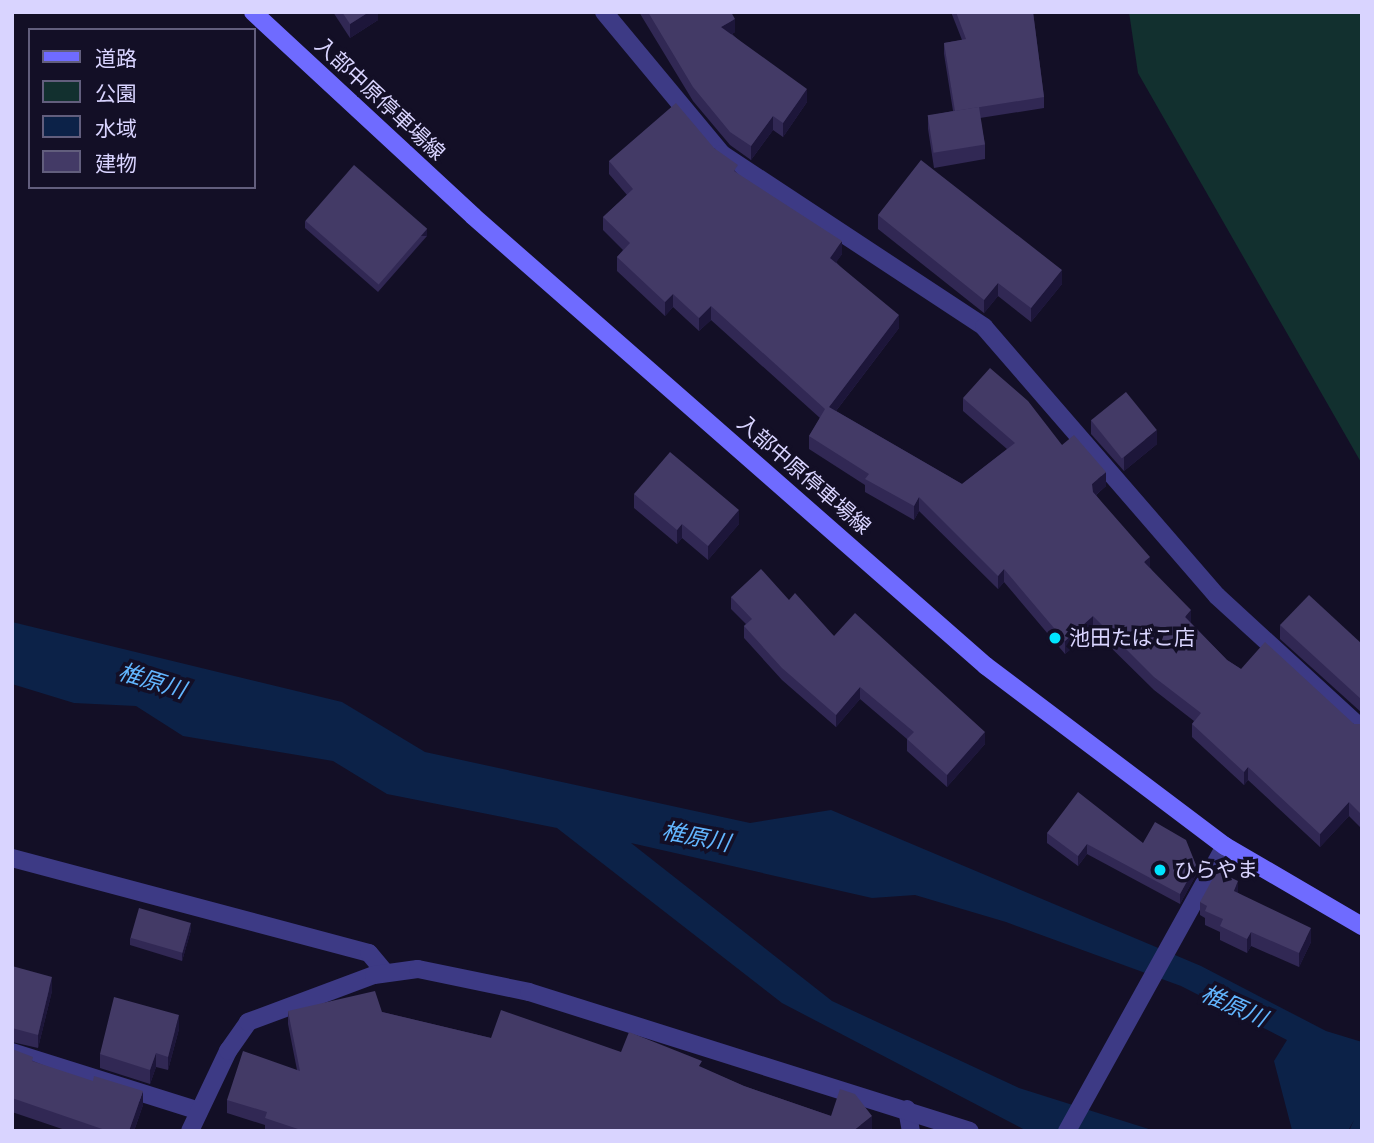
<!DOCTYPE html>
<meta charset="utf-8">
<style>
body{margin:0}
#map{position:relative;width:1374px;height:1143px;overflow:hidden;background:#130f26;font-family:Cabin,"Noto Sans JP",sans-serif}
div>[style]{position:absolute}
.green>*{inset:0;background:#12302f}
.water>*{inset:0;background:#0c2248}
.minor>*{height:18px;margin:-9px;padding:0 9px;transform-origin:9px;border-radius:9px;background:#3d3a85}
.secondary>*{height:18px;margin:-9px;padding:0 9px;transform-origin:9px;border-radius:9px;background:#6f6bff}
.wall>*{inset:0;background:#312854}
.shaded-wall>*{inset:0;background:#1d163a;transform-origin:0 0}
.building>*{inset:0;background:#433a66;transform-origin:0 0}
.dots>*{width:19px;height:19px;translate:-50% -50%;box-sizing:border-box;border:4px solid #130f26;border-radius:50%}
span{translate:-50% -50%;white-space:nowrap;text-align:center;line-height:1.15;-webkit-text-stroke:7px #130f26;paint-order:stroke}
.street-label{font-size:21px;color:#d9d4ff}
.poi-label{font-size:21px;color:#d9d4ff}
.left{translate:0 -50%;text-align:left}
.water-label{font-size:23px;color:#62b6ff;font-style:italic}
.frame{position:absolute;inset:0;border:14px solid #d9d4ff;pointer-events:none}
.legend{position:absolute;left:28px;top:28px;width:228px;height:161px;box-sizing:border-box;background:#130f26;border:2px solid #625e7d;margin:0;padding:9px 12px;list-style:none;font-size:21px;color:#d9d4ff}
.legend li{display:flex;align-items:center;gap:14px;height:35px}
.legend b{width:35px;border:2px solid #625e7d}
</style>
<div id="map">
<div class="green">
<div style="clip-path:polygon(1129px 12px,1362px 12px,1362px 464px,1138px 73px)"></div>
</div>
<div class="water">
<div style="clip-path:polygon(12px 622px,342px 702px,425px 752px,750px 823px,831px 810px,1201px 966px,1326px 1031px,1362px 1042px,1362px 1131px,1349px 1131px,1354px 1120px,1348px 1131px,1292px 1130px,1274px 1061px,1287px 1040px,1181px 986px,1006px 922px,915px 895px,872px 898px,631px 843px,832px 1001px,1019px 1088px,1155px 1131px,1027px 1131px,782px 1003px,557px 828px,387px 794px,333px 761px,183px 736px,136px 706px,74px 703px,12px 684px)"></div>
</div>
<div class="minor">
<div style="left:604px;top:12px;width:185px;rotate:50.3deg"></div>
<div style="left:722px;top:154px;width:314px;rotate:33.4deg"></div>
<div style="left:984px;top:327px;width:356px;rotate:49.1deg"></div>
<div style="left:1217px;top:596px;width:197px;rotate:42.5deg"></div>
<div style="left:12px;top:858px;width:369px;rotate:14.9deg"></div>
<div style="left:369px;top:953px;width:26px;rotate:50deg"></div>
<div style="left:12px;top:1052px;width:196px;rotate:17.5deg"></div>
<div style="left:907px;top:1109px;width:22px;rotate:80deg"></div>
<div style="left:190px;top:1131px;width:89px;rotate:-64.6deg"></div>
<div style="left:228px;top:1051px;width:35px;rotate:-55deg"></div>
<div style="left:248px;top:1022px;width:134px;rotate:-20.5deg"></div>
<div style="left:374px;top:975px;width:44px;rotate:-7.8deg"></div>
<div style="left:418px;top:969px;width:113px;rotate:11.7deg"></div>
<div style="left:529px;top:992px;width:462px;rotate:17.5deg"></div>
<div style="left:1067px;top:1131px;width:326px;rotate:-61deg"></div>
</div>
<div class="secondary">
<div style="left:253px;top:12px;width:300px;rotate:42.8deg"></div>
<div style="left:473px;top:216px;width:682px;rotate:41.26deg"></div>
<div style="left:986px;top:666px;width:299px;rotate:37deg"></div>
<div style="left:1225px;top:846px;width:159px;rotate:30.3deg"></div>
</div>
<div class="wall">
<div style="clip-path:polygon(333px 12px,378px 12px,378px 20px,350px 38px)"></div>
<div style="clip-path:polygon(639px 12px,731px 12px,735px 32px,732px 34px,807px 102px,783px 137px,773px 130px,751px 160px,730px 145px,693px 101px)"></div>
<div style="clip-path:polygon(951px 12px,1033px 12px,1044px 97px,1044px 108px,980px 118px,985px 145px,985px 159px,934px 168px,928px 129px,928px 116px,953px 111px,944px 54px,944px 43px,962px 40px)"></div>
<div style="clip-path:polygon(714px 148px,738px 174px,842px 254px,836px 262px,899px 328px,836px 411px,962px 484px,1007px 449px,963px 411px,963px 398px,1062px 445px,1106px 486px,1096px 495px,1191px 623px,1227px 660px,1241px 669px,1354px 724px,1362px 724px,1362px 829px,1349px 816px,1320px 847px,1248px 780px,1244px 785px,1192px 737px,1192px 724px,1194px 721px,1154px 690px,1093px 630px,1065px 654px,1004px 582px,998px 589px,919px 511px,914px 520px,865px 492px,865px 485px,809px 449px,809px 436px,820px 418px,711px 320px,699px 331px,673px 307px,665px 316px,617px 271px,617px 257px,623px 250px,603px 230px,603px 217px,627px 195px,609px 174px,609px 161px)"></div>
<div style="clip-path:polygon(878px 215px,1062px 284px,1031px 322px,998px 296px,984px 313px,878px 229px)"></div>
<div style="clip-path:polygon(305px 221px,427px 236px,378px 292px,305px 228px)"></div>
<div style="clip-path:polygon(1091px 420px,1157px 444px,1124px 471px,1091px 434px)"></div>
<div style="clip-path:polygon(634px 494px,739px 524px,708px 560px,682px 538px,677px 544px,634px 508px)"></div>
<div style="clip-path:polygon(731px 597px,789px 600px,834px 636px,985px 744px,947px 787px,907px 751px,907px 739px,860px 699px,836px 727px,782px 680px,744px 638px,744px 626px,746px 624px,731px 609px)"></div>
<div style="clip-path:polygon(1280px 625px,1362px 644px,1362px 713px,1280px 639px)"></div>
<div style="clip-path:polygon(1047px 833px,1143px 843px,1196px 875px,1180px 904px,1087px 854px,1078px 866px,1047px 843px)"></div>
<div style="clip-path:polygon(1238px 893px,1311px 942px,1299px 967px,1251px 946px,1247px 953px,1220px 940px,1220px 932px,1205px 925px,1205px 918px,1200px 915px,1200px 902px)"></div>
<div style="clip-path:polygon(191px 930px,182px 961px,130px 945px,130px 938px)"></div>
<div style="clip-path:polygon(12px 966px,52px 991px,38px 1048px,12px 1042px)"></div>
<div style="clip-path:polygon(288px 1011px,382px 1012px,491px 1038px,621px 1052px,702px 1068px,744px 1086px,831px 1116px,872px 1128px,869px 1131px,265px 1131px,265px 1125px,227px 1113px,227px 1100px,297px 1070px,288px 1024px)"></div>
<div style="clip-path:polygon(179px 1029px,168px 1070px,156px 1067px,150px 1084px,100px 1068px,100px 1054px)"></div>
<div style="clip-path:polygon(12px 1049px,33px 1061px,143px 1105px,134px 1131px,68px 1131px,12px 1112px)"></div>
</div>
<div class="shaded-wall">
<div style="clip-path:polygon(369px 12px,378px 12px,378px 20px,350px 38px,350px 24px)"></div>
<div style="clip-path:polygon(735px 19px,735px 32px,721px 41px,721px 27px)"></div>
<div style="clip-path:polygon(807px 89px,807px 102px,783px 137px,783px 123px)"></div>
<div style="clip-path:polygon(773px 116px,773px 130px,751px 160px,751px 146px)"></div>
<div style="left:427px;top:229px;width:7px;height:74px;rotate:90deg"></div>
<div style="clip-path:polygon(842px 241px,842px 254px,830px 271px,830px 258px)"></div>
<div style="clip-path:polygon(1062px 270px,1062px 284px,1031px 322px,1031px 308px)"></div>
<div style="clip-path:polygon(998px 283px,998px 296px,984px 313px,984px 300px)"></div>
<div style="clip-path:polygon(673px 294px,673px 307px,665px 316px,665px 302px)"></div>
<div style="clip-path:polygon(711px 306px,711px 320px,699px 331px,699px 318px)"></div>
<div style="clip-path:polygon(899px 315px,899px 328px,829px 420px,829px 407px)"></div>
<div style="clip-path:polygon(1157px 430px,1157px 444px,1124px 471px,1124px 457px)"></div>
<div style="clip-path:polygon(1106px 472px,1106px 486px,1092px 498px,1092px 484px)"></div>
<div style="clip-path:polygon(919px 497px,919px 511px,914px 520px,914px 506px)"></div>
<div style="clip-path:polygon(739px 510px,739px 524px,708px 560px,708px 546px)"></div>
<div style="clip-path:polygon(682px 524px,682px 538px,677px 544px,677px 530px)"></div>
<div style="clip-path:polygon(1150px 557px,1150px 570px,1144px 562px)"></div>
<div style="clip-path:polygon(1004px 569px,1004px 582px,998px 589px,998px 576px)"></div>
<div style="clip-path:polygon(1191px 610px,1191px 623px,1185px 617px)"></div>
<div style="clip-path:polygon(1093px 616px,1093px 630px,1065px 654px,1065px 641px)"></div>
<div style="clip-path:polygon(860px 687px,860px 699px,836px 727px,836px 715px)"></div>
<div style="clip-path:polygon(985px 732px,985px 744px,947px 787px,947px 775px)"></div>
<div style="clip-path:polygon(1248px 767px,1248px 780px,1244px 785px,1244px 772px)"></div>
<div style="clip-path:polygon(1349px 802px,1349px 816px,1320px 847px,1320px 834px)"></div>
<div style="clip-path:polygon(1087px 844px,1087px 854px,1078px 866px,1078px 856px)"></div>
<div style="clip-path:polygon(1196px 865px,1196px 875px,1180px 904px,1180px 894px)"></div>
<div style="clip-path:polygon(1238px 881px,1238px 895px,1234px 891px)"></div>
<div style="clip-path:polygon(191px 923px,191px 930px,182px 961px,182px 954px)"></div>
<div style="clip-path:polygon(1311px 928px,1311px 942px,1299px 967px,1299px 953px)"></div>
<div style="clip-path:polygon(1251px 932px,1251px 946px,1247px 953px,1247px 939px)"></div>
<div style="clip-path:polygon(52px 977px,52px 991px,38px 1048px,38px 1035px)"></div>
<div style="clip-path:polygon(179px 1015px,179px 1029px,168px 1070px,168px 1057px)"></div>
<div style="clip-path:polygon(156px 1053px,156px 1067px,150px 1084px,150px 1070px)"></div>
<div style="clip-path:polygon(143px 1091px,143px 1105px,134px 1131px,129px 1131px)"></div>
<div style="clip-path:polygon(872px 1116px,872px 1128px,869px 1131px,853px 1131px)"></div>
</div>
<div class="building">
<div style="clip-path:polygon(342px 12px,369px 12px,350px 24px)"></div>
<div style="clip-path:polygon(648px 12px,731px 12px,735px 19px,721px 27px,807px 89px,783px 123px,773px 116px,751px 146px,730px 132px,693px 87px)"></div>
<div style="clip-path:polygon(956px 12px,1033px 12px,1044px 97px,955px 111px,944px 43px,966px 39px)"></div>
<div style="clip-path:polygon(676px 103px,714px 148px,738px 165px,734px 171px,842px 241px,830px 258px,899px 315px,829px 407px,962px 484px,1015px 443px,963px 398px,990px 368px,1028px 401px,1062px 445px,1074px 435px,1106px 472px,1092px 484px,1093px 492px,1150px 557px,1144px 562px,1191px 610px,1185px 617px,1227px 660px,1241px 669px,1265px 642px,1354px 724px,1362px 724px,1362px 815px,1349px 802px,1320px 834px,1248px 767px,1244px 772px,1192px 724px,1201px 713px,1154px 677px,1093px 616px,1065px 641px,1004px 569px,998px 576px,919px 497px,914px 506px,865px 479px,869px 474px,809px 436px,825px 409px,711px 306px,699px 318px,673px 294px,665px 302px,617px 257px,630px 243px,603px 217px,633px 189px,609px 161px)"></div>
<div style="left:979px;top:107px;width:38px;height:52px;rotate:81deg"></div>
<div style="clip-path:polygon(921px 160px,1062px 270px,1031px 308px,998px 283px,984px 300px,878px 215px)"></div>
<div style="left:354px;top:165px;width:97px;height:74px;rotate:41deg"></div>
<div style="left:1126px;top:392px;width:49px;height:45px;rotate:51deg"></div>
<div style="clip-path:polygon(670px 452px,739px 510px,708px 546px,682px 524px,677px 530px,634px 494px)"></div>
<div style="clip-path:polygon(761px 569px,789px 600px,795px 593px,834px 636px,855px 613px,985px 732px,947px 775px,907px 739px,914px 732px,860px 687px,836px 715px,782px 668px,744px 626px,752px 619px,731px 597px)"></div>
<div style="clip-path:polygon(1309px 595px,1362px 644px,1362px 700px,1280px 625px)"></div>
<div style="clip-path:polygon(1078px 792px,1143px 843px,1155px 822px,1186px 840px,1196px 865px,1180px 894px,1087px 844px,1078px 856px,1047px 833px)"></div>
<div style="clip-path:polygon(1217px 871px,1238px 881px,1234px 891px,1311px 928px,1299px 953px,1251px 932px,1247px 939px,1220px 926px,1223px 919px,1205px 911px,1207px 906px,1200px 902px)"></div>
<div style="left:139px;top:908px;width:54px;height:31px;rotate:16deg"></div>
<div style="clip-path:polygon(12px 966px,52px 977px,38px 1035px,12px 1028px)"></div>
<div style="clip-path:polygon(375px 991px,382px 1012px,491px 1038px,501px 1010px,621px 1052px,629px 1032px,702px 1061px,699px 1066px,744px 1086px,831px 1116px,840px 1089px,855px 1094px,872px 1116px,853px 1131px,297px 1131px,298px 1129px,265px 1118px,267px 1112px,227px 1100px,243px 1051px,300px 1071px,288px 1011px)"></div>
<div style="clip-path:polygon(114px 997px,179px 1015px,168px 1057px,156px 1053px,150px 1070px,100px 1054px)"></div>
<div style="clip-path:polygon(12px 1049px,33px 1057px,32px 1061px,93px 1081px,94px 1076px,143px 1091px,129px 1131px,108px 1131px,12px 1098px)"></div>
</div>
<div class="dots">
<div style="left:1055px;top:638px;background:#00e5ff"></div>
<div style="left:1160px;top:870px;background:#00e5ff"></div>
</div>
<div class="street-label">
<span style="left:380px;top:99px;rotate:43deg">入部中原停車場線</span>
<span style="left:804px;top:475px;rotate:41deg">入部中原停車場線</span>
</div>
<div class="poi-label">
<span class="left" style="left:1069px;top:638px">池田たばこ店</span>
<span class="left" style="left:1174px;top:870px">ひらやま</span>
</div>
<div class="water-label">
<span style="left:152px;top:681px;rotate:17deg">椎原川</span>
<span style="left:696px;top:837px;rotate:11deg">椎原川</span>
<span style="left:1234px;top:1006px;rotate:24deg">椎原川</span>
</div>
<div class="frame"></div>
<ul class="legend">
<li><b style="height:9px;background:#6f6bff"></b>道路</li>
<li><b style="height:19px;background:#12302f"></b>公園</li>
<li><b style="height:19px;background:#0c2248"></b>水域</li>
<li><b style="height:19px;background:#433a66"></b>建物</li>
</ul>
</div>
